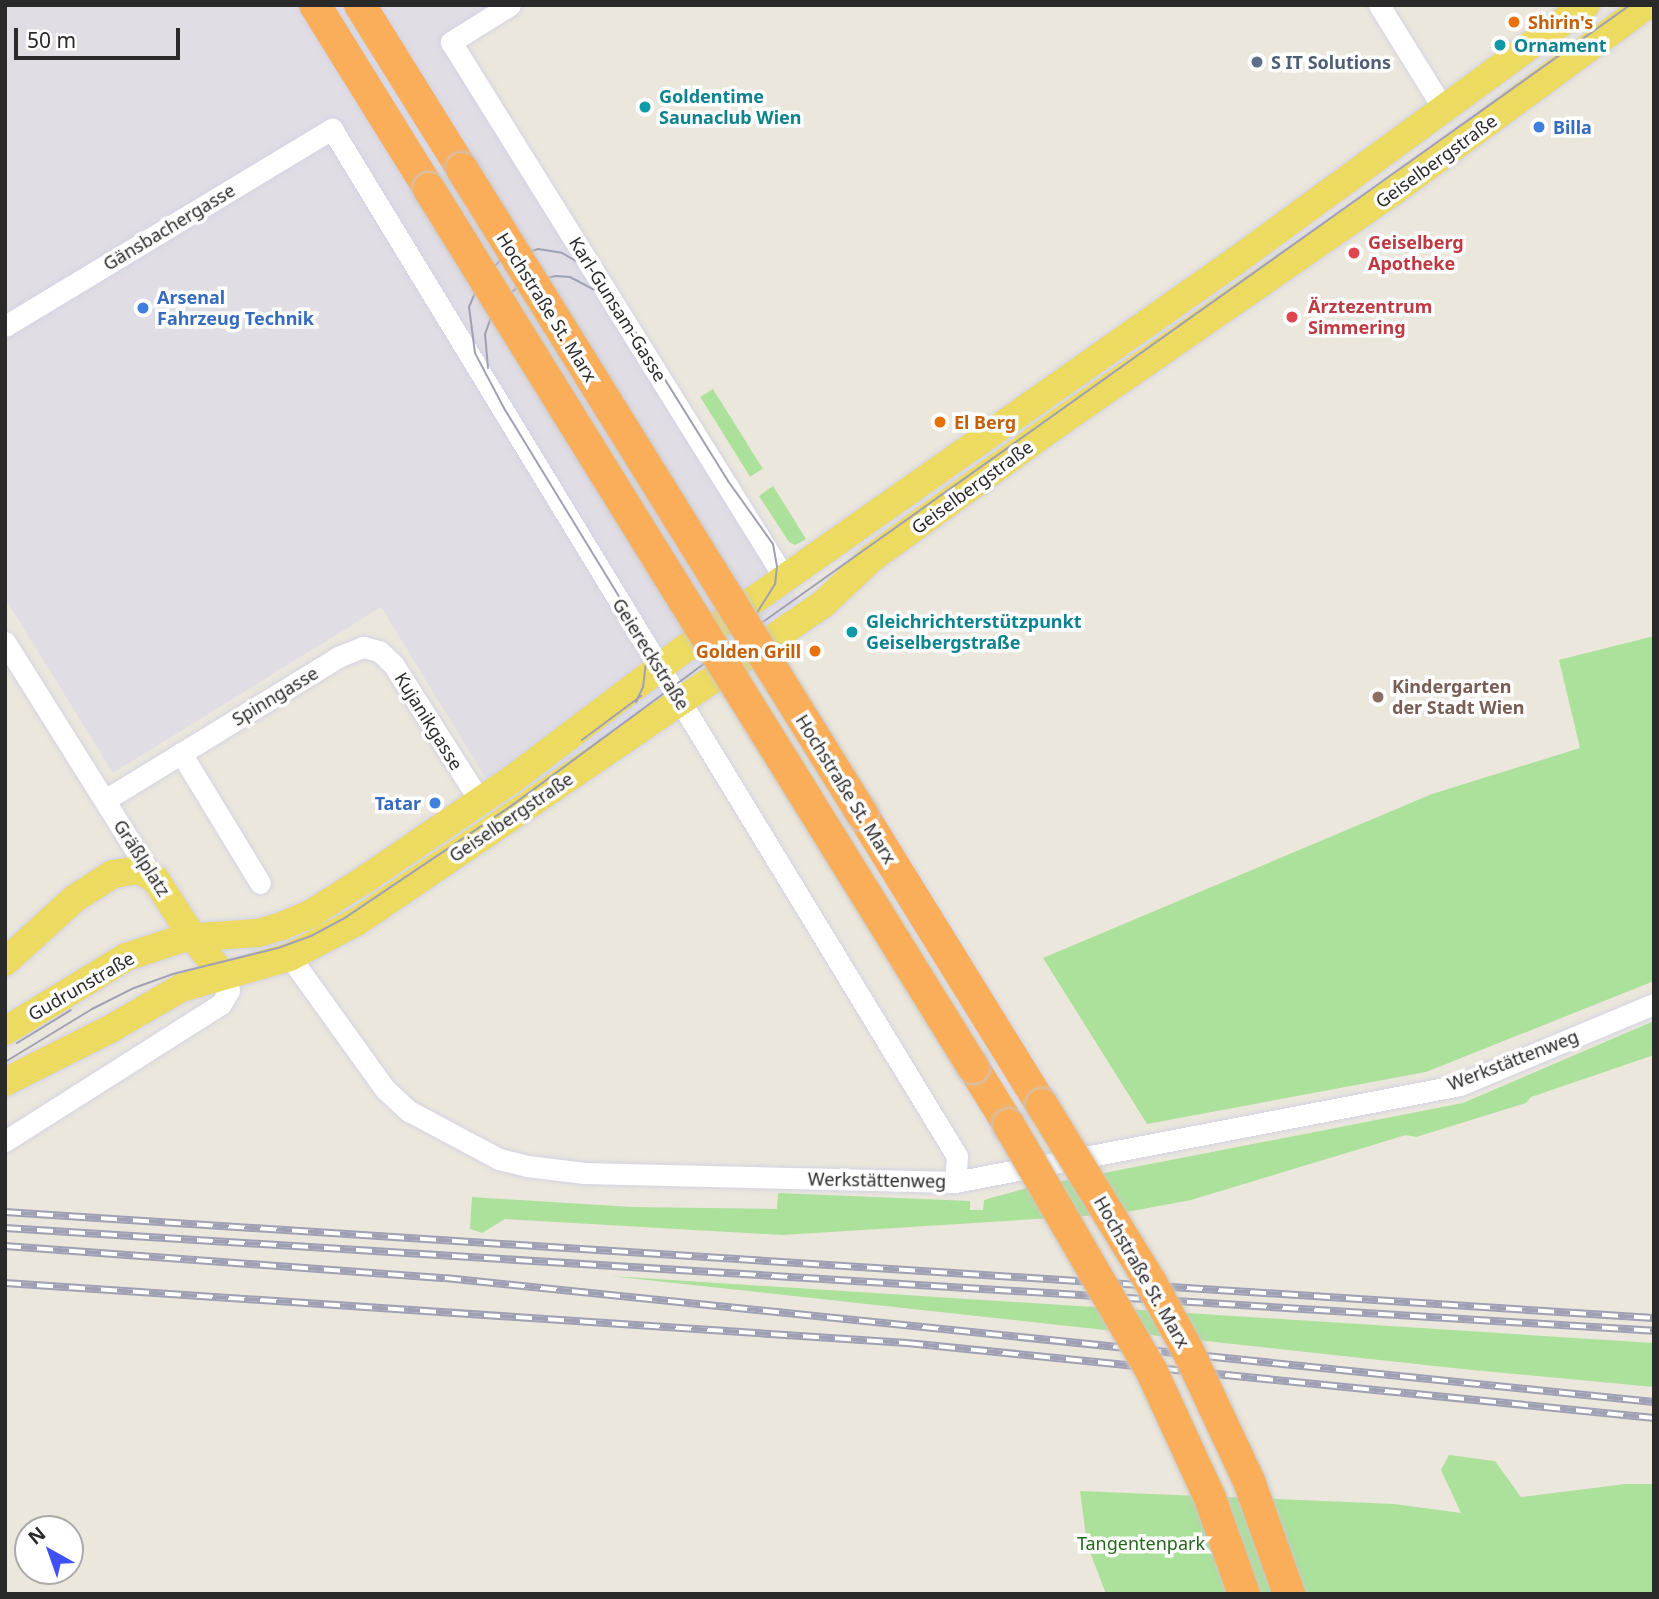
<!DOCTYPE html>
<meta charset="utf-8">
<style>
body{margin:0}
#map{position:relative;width:1659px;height:1599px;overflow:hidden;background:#ece7dc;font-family:"Noto Sans",sans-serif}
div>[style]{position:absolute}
.industrial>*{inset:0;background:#e0dde4}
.green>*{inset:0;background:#abe19a;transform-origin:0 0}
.roads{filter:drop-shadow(0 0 2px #d2d3e3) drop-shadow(0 0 2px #d2d3e3)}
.minor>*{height:21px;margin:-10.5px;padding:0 10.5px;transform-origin:10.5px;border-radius:10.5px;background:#fff}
.major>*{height:28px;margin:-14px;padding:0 14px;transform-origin:14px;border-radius:14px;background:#edda60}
.highway>*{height:32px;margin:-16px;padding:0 16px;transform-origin:16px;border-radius:16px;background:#faae59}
.tram>*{height:2px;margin:-1px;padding:0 1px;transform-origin:1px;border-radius:1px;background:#9fa0b4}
.rail>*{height:8px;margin-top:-4px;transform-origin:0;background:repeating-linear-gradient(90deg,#fff 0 16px,#9fa0b4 0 32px);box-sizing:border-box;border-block:2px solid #9fa0b4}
.bridges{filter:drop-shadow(0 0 2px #c8c8c8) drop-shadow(0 0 2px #c8c8c8)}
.highway-bridge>*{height:32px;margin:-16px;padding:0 16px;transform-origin:16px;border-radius:16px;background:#faae59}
.dots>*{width:19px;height:19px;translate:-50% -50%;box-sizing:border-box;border:4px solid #fff;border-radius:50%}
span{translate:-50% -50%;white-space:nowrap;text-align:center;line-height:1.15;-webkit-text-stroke:7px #fff;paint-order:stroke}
.food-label{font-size:18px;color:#c56008;font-weight:700}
.left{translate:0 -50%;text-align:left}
.right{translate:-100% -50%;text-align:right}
.culture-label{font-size:18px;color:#0d838f;font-weight:700}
.service-label{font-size:18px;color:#4e5e75;font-weight:700}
.shop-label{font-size:18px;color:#366cbe;font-weight:700}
.street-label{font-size:18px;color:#2a2a2a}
.health-label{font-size:18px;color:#be3a42;font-weight:700}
.education-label{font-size:18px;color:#785e54;font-weight:700}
.park-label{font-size:18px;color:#24661c}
.frame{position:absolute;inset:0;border:7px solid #2a2a2a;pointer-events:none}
.north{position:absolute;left:14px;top:1515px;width:70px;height:70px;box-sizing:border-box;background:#fff;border:2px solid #aaa;border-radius:50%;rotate:320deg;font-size:19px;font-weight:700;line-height:28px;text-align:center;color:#2a2a2a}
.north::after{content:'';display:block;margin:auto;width:24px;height:32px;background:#3f50f6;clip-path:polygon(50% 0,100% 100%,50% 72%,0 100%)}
.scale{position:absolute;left:14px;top:28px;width:166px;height:32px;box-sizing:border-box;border:4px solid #2a2a2a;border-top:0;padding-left:9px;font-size:21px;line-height:24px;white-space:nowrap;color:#2a2a2a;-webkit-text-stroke:5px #fff;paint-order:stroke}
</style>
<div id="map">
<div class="industrial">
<div style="clip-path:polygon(5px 5px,501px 5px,451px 42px,800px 601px,517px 798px,485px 777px,381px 607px,113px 773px,5px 598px)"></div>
</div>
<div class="green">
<div style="left:713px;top:389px;width:94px;height:15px;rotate:58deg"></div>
<div style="clip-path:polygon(773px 486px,806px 539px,795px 545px,789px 542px,759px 496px)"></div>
<div style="clip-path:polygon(1654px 636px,1654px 981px,1426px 1072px,1147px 1124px,1043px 958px,1432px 794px,1580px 748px,1559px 660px)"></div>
<div style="clip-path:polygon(1654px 1021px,1654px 1055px,1531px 1097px,1526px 1103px,1416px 1137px,1406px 1135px,1191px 1200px,1116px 1214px,783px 1235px,505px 1219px,482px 1233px,470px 1229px,472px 1197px,632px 1207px,777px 1209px,778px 1193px,970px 1201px,970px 1210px,983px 1210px,984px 1200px,1027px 1188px,1463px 1103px)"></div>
<div style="clip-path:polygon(610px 1276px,1654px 1343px,1654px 1387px,1462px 1369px)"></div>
<div style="clip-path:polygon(1449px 1455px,1495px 1461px,1521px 1497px,1626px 1484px,1654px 1484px,1654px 1594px,1106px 1594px,1087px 1544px,1080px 1491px,1394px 1504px,1461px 1513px,1441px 1470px)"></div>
</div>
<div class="roads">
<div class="minor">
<div style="left:510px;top:5px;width:70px;rotate:147.9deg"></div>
<div style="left:451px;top:42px;width:630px;rotate:58.1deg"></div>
<div style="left:1379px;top:5px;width:123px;rotate:58.2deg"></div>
<div style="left:5px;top:326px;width:382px;rotate:-31.1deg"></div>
<div style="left:332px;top:129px;width:1202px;rotate:58.68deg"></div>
<div style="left:957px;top:1156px;width:26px;rotate:94deg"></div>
<div style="left:5px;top:642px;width:275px;rotate:57.9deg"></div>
<div style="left:181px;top:753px;width:152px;rotate:58.7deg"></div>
<div style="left:105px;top:800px;width:273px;rotate:-31.5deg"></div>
<div style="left:338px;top:657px;width:27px;rotate:-22deg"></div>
<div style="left:363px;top:647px;width:16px;rotate:14deg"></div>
<div style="left:379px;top:651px;width:19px;rotate:43deg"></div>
<div style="left:393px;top:664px;width:162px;rotate:57.6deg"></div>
<div style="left:290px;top:957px;width:163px;rotate:54.3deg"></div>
<div style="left:385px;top:1089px;width:33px;rotate:43deg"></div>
<div style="left:409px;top:1111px;width:102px;rotate:28.1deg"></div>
<div style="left:499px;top:1159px;width:29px;rotate:14deg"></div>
<div style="left:527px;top:1166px;width:58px;rotate:6.9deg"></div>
<div style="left:585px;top:1173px;width:370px;rotate:1.4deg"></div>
<div style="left:955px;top:1182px;width:514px;rotate:-10.87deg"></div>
<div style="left:1460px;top:1085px;width:210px;rotate:-22.7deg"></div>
<div style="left:5px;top:1141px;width:256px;rotate:-32.4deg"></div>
<div style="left:221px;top:1004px;width:16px;rotate:-60deg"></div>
<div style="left:229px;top:990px;width:17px;rotate:-114deg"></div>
</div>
<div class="major">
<div style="left:5px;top:962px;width:93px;rotate:-42.4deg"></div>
<div style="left:74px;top:899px;width:46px;rotate:-32.7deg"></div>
<div style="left:113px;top:874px;width:26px;rotate:-9deg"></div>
<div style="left:139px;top:870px;width:20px;rotate:30deg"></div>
<div style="left:156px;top:880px;width:67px;rotate:57.3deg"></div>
<div style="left:192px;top:936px;width:48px;rotate:51.7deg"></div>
<div style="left:5px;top:1031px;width:142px;rotate:-31.4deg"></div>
<div style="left:126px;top:957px;width:61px;rotate:-18.1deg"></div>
<div style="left:184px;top:938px;width:74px;rotate:-3.9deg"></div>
<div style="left:258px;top:933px;width:25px;rotate:-16deg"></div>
<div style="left:282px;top:926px;width:33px;rotate:-23deg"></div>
<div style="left:312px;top:913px;width:62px;rotate:-32.4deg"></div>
<div style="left:364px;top:880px;width:181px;rotate:-34.2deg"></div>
<div style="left:514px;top:778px;width:208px;rotate:-37.2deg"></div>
<div style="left:680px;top:652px;width:681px;rotate:-35.14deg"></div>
<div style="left:1237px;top:260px;width:432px;rotate:-36.2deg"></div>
<div style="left:5px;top:1082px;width:120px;rotate:-26.8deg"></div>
<div style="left:112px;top:1028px;width:80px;rotate:-30.1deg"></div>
<div style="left:181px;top:988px;width:113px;rotate:-15.9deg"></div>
<div style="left:290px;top:957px;width:77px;rotate:-27.9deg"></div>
<div style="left:358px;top:921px;width:563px;rotate:-34.28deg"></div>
<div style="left:823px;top:604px;width:67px;rotate:-43.2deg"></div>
<div style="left:872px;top:558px;width:232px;rotate:-35.9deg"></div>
<div style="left:1060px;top:422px;width:406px;rotate:-34.7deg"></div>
<div style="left:1394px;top:191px;width:314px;rotate:-36.3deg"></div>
</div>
<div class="highway">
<div style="left:315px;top:5px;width:216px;rotate:58.2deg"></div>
<div style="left:360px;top:5px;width:193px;rotate:58.1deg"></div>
<div style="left:862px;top:814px;width:342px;rotate:58.3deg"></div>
<div style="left:973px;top:1067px;width:68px;rotate:58.2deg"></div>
</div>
</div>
<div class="tram">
<div style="left:488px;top:368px;width:34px;rotate:-95deg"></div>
<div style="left:485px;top:334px;width:20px;rotate:-70deg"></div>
<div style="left:492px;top:315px;width:21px;rotate:-55deg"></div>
<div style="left:504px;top:298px;width:26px;rotate:-37deg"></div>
<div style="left:525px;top:282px;width:32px;rotate:-11deg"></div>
<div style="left:556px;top:276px;width:14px;rotate:4deg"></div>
<div style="left:570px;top:277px;width:41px;rotate:27.8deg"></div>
<div style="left:636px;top:702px;width:17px;rotate:-65deg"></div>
<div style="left:643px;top:687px;width:24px;rotate:-83deg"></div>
<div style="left:646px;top:663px;width:12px;rotate:-95deg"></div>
<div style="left:645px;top:651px;width:26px;rotate:-108deg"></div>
<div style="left:637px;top:626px;width:253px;rotate:-121.4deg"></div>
<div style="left:505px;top:410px;width:64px;rotate:-117.8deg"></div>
<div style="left:475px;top:353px;width:46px;rotate:-97.4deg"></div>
<div style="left:469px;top:307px;width:26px;rotate:-67deg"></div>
<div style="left:479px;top:283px;width:33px;rotate:-47deg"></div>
<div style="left:501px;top:259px;width:38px;rotate:-15deg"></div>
<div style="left:538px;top:249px;width:24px;rotate:9deg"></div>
<div style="left:562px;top:253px;width:28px;rotate:30deg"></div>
<div style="left:586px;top:267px;width:40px;rotate:47deg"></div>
<div style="left:613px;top:296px;width:218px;rotate:58.1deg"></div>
<div style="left:728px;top:481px;width:77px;rotate:54.5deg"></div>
<div style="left:773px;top:544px;width:22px;rotate:80deg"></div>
<div style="left:777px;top:566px;width:18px;rotate:96deg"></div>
<div style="left:775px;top:584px;width:34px;rotate:122deg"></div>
<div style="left:582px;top:740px;width:74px;rotate:-36.7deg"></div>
<div style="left:17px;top:1043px;width:63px;rotate:-31.4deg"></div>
<div style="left:5px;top:1062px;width:102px;rotate:-31.3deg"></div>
<div style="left:92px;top:1009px;width:47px;rotate:-26.6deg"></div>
<div style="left:134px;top:988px;width:41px;rotate:-19.7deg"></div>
<div style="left:173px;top:974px;width:108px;rotate:-13.9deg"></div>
<div style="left:278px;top:948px;width:35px;rotate:-20deg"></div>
<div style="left:311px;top:936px;width:40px;rotate:-28deg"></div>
<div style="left:346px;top:917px;width:199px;rotate:-33.9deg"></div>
<div style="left:511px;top:806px;width:227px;rotate:-36.4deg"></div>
<div style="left:694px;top:671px;width:1149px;rotate:-35.43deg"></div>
</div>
<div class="rail">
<div style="left:5px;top:1212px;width:1652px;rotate:3.68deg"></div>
<div style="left:5px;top:1228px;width:1652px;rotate:3.57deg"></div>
<div style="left:5px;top:1246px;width:441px;rotate:4.2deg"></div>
<div style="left:445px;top:1278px;width:1215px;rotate:5.86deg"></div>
<div style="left:5px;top:1283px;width:904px;rotate:3.81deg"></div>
<div style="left:907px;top:1343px;width:751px;rotate:5.73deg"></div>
</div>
<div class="bridges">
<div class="highway-bridge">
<div style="left:462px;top:169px;width:759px;rotate:58.19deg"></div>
<div style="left:429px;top:189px;width:1033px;rotate:58.22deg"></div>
<div style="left:1042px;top:1105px;width:209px;rotate:58.5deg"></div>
<div style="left:1151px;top:1283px;width:77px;rotate:61.4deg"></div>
<div style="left:1188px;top:1351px;width:144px;rotate:64.9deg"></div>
<div style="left:1249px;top:1481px;width:120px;rotate:70.5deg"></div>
<div style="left:1009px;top:1125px;width:285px;rotate:59.9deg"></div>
<div style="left:1152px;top:1372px;width:139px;rotate:65.3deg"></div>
<div style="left:1210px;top:1498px;width:102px;rotate:70.5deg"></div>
</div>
</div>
<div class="dots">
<div style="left:1514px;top:22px;background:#e8710a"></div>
<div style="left:1500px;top:45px;background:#0f9aa8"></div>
<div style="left:1257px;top:62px;background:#5c6f8a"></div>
<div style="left:645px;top:107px;background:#0f9aa8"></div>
<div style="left:1539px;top:127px;background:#3f7fe0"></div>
<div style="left:1354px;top:253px;background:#e0444e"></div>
<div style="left:143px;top:308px;background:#3f7fe0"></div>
<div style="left:1292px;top:317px;background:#e0444e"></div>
<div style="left:940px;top:422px;background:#e8710a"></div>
<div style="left:852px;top:632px;background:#0f9aa8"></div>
<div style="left:815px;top:651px;background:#e8710a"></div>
<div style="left:1378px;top:697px;background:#8d6e63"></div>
<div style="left:435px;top:803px;background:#3f7fe0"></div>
</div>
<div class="food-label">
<span class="left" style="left:1528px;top:22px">Shirin's</span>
<span class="left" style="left:954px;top:422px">El Berg</span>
<span class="right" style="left:801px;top:651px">Golden Grill</span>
</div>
<div class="culture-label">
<span class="left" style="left:1514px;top:45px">Ornament</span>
<span class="left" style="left:659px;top:107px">Goldentime<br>Saunaclub Wien</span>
<span class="left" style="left:866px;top:632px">Gleichrichterstützpunkt<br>Geiselbergstraße</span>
</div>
<div class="service-label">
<span class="left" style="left:1271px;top:62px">S IT Solutions</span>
</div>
<div class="shop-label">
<span class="left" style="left:1553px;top:127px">Billa</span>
<span class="left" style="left:157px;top:308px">Arsenal<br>Fahrzeug Technik</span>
<span class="right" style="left:421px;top:803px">Tatar</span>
</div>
<div class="street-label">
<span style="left:1436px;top:161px;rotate:-36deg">Geiselbergstraße</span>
<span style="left:169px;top:227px;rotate:-31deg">Gänsbachergasse</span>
<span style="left:547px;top:307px;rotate:58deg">Hochstraße St. Marx</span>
<span style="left:618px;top:309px;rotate:58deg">Karl-Gunsam-Gasse</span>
<span style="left:972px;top:487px;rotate:-36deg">Geiselbergstraße</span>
<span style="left:651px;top:654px;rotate:58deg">Geiereckstraße</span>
<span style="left:275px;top:696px;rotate:-31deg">Spinngasse</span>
<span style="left:429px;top:721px;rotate:58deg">Kujanikgasse</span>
<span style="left:846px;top:789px;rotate:58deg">Hochstraße St. Marx</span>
<span style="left:511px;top:817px;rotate:-34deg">Geiselbergstraße</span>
<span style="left:142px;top:858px;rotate:57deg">Gräßlplatz</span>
<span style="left:81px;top:986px;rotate:-30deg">Gudrunstraße</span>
<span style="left:1513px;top:1060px;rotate:-21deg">Werkstättenweg</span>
<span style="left:877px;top:1180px;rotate:1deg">Werkstättenweg</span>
<span style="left:1142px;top:1272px;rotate:60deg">Hochstraße St. Marx</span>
</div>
<div class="health-label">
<span class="left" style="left:1368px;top:253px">Geiselberg<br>Apotheke</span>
<span class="left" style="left:1308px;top:317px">Ärztezentrum<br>Simmering</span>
</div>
<div class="education-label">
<span class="left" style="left:1392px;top:697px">Kindergarten<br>der Stadt Wien</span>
</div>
<div class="park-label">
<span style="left:1141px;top:1543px">Tangentenpark</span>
</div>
<div class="frame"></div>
<div class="north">N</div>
<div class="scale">50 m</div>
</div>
